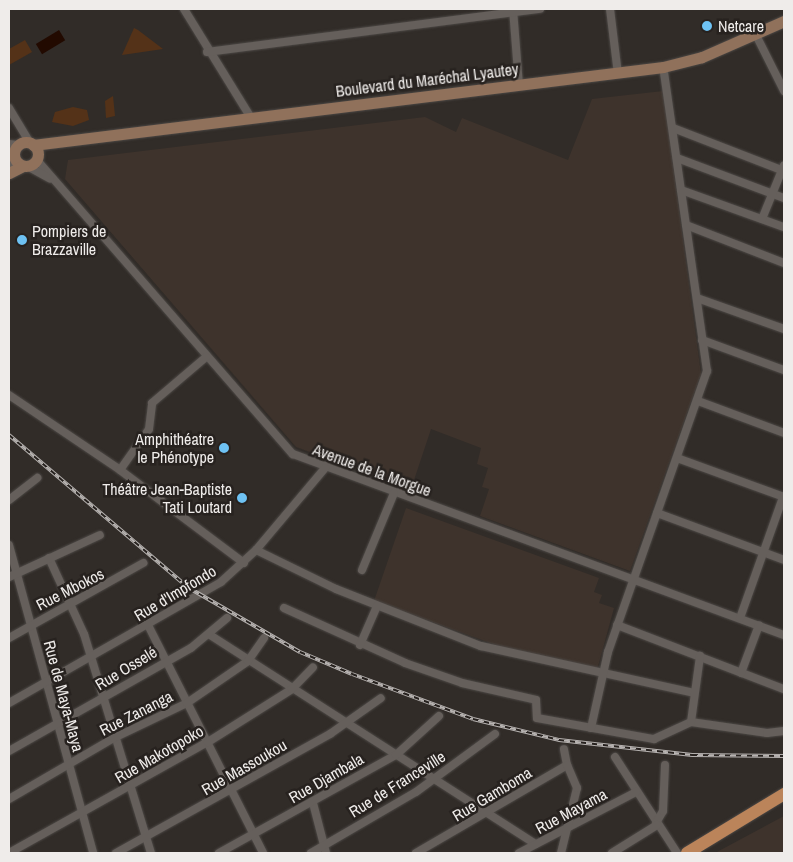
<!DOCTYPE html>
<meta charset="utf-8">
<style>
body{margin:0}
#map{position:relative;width:793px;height:862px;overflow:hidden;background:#312c28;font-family:"Archivo Narrow",sans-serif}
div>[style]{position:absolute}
.built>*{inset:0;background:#3e332c}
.green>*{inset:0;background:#543218}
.water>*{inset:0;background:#220a00;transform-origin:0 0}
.roads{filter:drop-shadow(0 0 1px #4c4845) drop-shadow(0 0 1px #4c4845)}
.minor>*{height:8px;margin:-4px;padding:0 4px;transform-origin:4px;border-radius:4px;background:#655f5b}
.tertiary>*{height:10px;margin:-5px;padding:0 5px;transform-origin:5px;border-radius:5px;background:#655f5b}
.secondary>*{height:11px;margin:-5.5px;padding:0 5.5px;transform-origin:5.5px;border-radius:5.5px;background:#90715b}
.secondary>.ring{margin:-5.5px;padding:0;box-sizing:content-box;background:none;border:11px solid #90715b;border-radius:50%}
.primary>*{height:12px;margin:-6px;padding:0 6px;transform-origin:6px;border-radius:6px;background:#bb845a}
.rail>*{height:4px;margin-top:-2px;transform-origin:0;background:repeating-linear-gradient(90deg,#27221f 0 5.5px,#b7b3b1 0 11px);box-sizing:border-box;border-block:1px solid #b7b3b1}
.dots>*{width:14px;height:14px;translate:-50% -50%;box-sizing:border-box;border:2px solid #27221f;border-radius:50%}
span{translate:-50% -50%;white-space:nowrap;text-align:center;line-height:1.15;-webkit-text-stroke:5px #27221f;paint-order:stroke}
.poi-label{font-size:16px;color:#efecea}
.left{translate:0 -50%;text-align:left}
.right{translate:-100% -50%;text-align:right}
.street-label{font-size:16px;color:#efecea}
.frame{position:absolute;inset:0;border:10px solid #efecea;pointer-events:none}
</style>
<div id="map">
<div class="built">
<div style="clip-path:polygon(663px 91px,701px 374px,630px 571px,480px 516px,489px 489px,482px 487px,488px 468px,477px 464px,481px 448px,431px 429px,411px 489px,296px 447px,65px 179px,68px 160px,425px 117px,456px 132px,462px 118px,568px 160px,592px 99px)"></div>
<div style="clip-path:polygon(406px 508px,599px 578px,594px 592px,602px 595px,599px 603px,614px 608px,597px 670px,513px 651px,374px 601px)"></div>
<div style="clip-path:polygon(784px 816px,784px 853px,715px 853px)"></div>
</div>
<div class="green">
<div style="clip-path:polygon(134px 28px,138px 30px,163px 49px,122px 55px)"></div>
<div style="clip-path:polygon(25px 40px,32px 52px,9px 65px,9px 49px)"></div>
<div style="clip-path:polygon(113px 96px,115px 116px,106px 118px,105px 101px)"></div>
<div style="clip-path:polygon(73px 107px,87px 110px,89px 120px,73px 126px,52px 122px,55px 112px)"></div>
</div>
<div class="water">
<div style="left:59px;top:30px;width:12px;height:27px;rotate:59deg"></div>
</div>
<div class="roads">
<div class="minor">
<div style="left:184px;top:9px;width:128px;rotate:58.4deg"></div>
<div style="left:513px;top:9px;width:77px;rotate:85.5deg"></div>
<div style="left:610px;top:9px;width:65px;rotate:83deg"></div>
<div style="left:756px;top:35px;width:63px;rotate:63.4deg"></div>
<div style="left:207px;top:52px;width:336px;rotate:-7.4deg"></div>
<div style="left:9px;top:108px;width:41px;rotate:59deg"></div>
<div style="left:673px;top:128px;width:119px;rotate:21.2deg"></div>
<div style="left:677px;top:158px;width:114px;rotate:20.5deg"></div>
<div style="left:37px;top:160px;width:390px;rotate:49deg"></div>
<div style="left:293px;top:454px;width:523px;rotate:20.24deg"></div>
<div style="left:27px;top:166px;width:26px;rotate:29deg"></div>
<div style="left:681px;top:190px;width:109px;rotate:19.8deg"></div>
<div style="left:762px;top:219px;width:58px;rotate:-67.8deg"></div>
<div style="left:686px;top:225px;width:105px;rotate:21.2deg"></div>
<div style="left:697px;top:298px;width:92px;rotate:19.6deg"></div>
<div style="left:702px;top:340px;width:87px;rotate:20.1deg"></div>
<div style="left:9px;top:395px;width:134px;rotate:34deg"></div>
<div style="left:120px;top:470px;width:155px;rotate:36.9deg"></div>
<div style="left:698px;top:401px;width:92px;rotate:20.4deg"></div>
<div style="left:677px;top:458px;width:114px;rotate:20deg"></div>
<div style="left:120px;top:470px;width:50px;rotate:-54.7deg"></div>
<div style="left:149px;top:429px;width:26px;rotate:-83deg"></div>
<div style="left:152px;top:403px;width:71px;rotate:-40.4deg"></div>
<div style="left:9px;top:500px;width:36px;rotate:-38deg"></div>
<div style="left:657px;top:513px;width:135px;rotate:20.3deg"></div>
<div style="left:9px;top:545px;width:319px;rotate:74.7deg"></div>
<div style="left:256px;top:550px;width:89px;rotate:26deg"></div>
<div style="left:336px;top:589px;width:156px;rotate:21.5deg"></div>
<div style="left:481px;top:646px;width:218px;rotate:12.4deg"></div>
<div style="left:49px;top:558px;width:84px;rotate:65.3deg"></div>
<div style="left:84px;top:634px;width:229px;rotate:73deg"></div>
<div style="left:362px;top:570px;width:83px;rotate:-67.4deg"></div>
<div style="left:9px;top:577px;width:100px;rotate:-24.8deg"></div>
<div style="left:284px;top:608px;width:133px;rotate:24.4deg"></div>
<div style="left:405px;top:663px;width:60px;rotate:19.3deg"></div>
<div style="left:462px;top:683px;width:76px;rotate:12.9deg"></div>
<div style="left:536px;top:700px;width:18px;rotate:87deg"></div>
<div style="left:537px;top:718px;width:119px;rotate:10.2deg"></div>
<div style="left:654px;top:739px;width:41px;rotate:-24.7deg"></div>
<div style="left:691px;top:722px;width:77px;rotate:8.2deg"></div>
<div style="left:767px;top:733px;width:17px;rotate:-7deg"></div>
<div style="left:740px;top:618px;width:128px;rotate:-70.4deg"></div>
<div style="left:148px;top:625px;width:255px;rotate:63.2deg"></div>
<div style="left:617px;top:625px;width:179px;rotate:21deg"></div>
<div style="left:210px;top:635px;width:387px;rotate:32.7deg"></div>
<div style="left:9px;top:638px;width:154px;rotate:-29.2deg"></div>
<div style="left:360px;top:645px;width:43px;rotate:-66.4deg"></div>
<div style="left:741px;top:673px;width:51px;rotate:-69.4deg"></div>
<div style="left:9px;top:703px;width:244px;rotate:-29.7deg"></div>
<div style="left:221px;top:582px;width:47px;rotate:-42.4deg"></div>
<div style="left:256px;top:550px;width:107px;rotate:-49.9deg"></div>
<div style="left:691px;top:722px;width:67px;rotate:-82.2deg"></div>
<div style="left:591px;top:728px;width:78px;rotate:-77.4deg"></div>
<div style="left:608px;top:652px;width:298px;rotate:-70.6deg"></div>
<div style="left:707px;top:371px;width:307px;rotate:-98.2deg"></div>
<div style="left:9px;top:751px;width:209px;rotate:-29.5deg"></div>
<div style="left:191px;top:648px;width:47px;rotate:-39.8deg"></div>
<div style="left:615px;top:757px;width:114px;rotate:57.1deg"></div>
<div style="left:9px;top:799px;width:121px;rotate:-30.2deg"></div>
<div style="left:114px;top:738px;width:81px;rotate:-25.6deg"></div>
<div style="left:187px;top:703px;width:74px;rotate:-34.5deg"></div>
<div style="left:248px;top:661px;width:28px;rotate:-55deg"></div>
<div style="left:313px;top:803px;width:52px;rotate:75.4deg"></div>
<div style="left:656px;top:823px;width:14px;rotate:-60deg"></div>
<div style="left:663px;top:811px;width:46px;rotate:-87.5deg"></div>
<div style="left:9px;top:853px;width:228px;rotate:-29.2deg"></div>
<div style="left:208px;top:742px;width:99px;rotate:-32.2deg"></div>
<div style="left:292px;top:689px;width:30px;rotate:-46deg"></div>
<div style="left:116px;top:853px;width:245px;rotate:-29.1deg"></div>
<div style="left:330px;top:734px;width:62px;rotate:-35.2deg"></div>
<div style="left:219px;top:853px;width:202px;rotate:-29deg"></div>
<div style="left:396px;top:755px;width:58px;rotate:-42.2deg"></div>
<div style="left:311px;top:853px;width:121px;rotate:-30.2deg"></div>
<div style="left:416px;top:792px;width:98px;rotate:-36.3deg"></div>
<div style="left:416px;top:853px;width:175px;rotate:-30.2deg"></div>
<div style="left:567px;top:765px;width:16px;rotate:-101deg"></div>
<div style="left:519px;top:853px;width:132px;rotate:-27.5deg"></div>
<div style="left:561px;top:853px;width:67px;rotate:-76.2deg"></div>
<div style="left:577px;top:788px;width:25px;rotate:-113deg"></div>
<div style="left:612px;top:853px;width:53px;rotate:-31.9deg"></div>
</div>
<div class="tertiary">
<div style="left:9px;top:145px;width:9px;rotate:6deg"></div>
<div style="left:9px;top:163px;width:11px;rotate:5deg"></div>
</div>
<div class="secondary">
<div class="ring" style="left:14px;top:142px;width:13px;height:13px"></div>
<div style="left:33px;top:145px;width:635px;rotate:-7.06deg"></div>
<div style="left:663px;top:67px;width:40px;rotate:-14.4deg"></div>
<div style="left:702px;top:57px;width:90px;rotate:-23.7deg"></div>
<div style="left:9px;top:173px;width:16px;rotate:-27deg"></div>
</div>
<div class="primary">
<div style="left:687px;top:853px;width:114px;rotate:-31.3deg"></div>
</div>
</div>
<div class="rail">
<div style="left:9px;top:435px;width:236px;rotate:40.4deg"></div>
<div style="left:189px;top:588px;width:128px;rotate:30deg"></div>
<div style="left:300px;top:652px;width:56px;rotate:22.9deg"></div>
<div style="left:352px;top:674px;width:129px;rotate:20.4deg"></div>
<div style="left:473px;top:719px;width:89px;rotate:13.7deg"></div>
<div style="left:559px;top:740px;width:134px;rotate:6.4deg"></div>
<div style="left:692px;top:755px;width:92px;rotate:0.6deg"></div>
</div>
<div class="dots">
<div style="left:707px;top:26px;background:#6ec2f3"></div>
<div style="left:22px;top:240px;background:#6ec2f3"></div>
<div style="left:224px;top:448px;background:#6ec2f3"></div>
<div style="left:242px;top:498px;background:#6ec2f3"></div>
</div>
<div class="poi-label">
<span class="left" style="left:718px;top:26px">Netcare</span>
<span class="left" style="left:32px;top:240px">Pompiers de<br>Brazzaville</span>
<span class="right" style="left:214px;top:448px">Amphithéatre<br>le Phénotype</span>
<span class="right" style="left:232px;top:498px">Théâtre Jean-Baptiste<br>Tati Loutard</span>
</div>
<div class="street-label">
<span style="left:427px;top:80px;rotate:-7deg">Boulevard du Maréchal Lyautey</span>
<span style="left:372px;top:470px;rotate:20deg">Avenue de la Morgue</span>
<span style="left:70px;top:589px;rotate:-27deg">Rue Mbokos</span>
<span style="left:175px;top:593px;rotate:-31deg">Rue d'Impfondo</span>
<span style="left:126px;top:668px;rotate:-31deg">Rue Osselé</span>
<span style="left:64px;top:696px;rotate:75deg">Rue de Maya-Maya</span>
<span style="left:136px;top:713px;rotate:-27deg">Rue Zananga</span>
<span style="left:159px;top:754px;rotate:-30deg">Rue Makotopoko</span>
<span style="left:244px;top:767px;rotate:-30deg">Rue Massoukou</span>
<span style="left:326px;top:778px;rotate:-30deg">Rue Djambala</span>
<span style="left:397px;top:784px;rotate:-32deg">Rue de Franceville</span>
<span style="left:492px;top:794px;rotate:-31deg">Rue Gamboma</span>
<span style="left:571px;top:811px;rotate:-28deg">Rue Mayama</span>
</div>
<div class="frame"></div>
</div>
